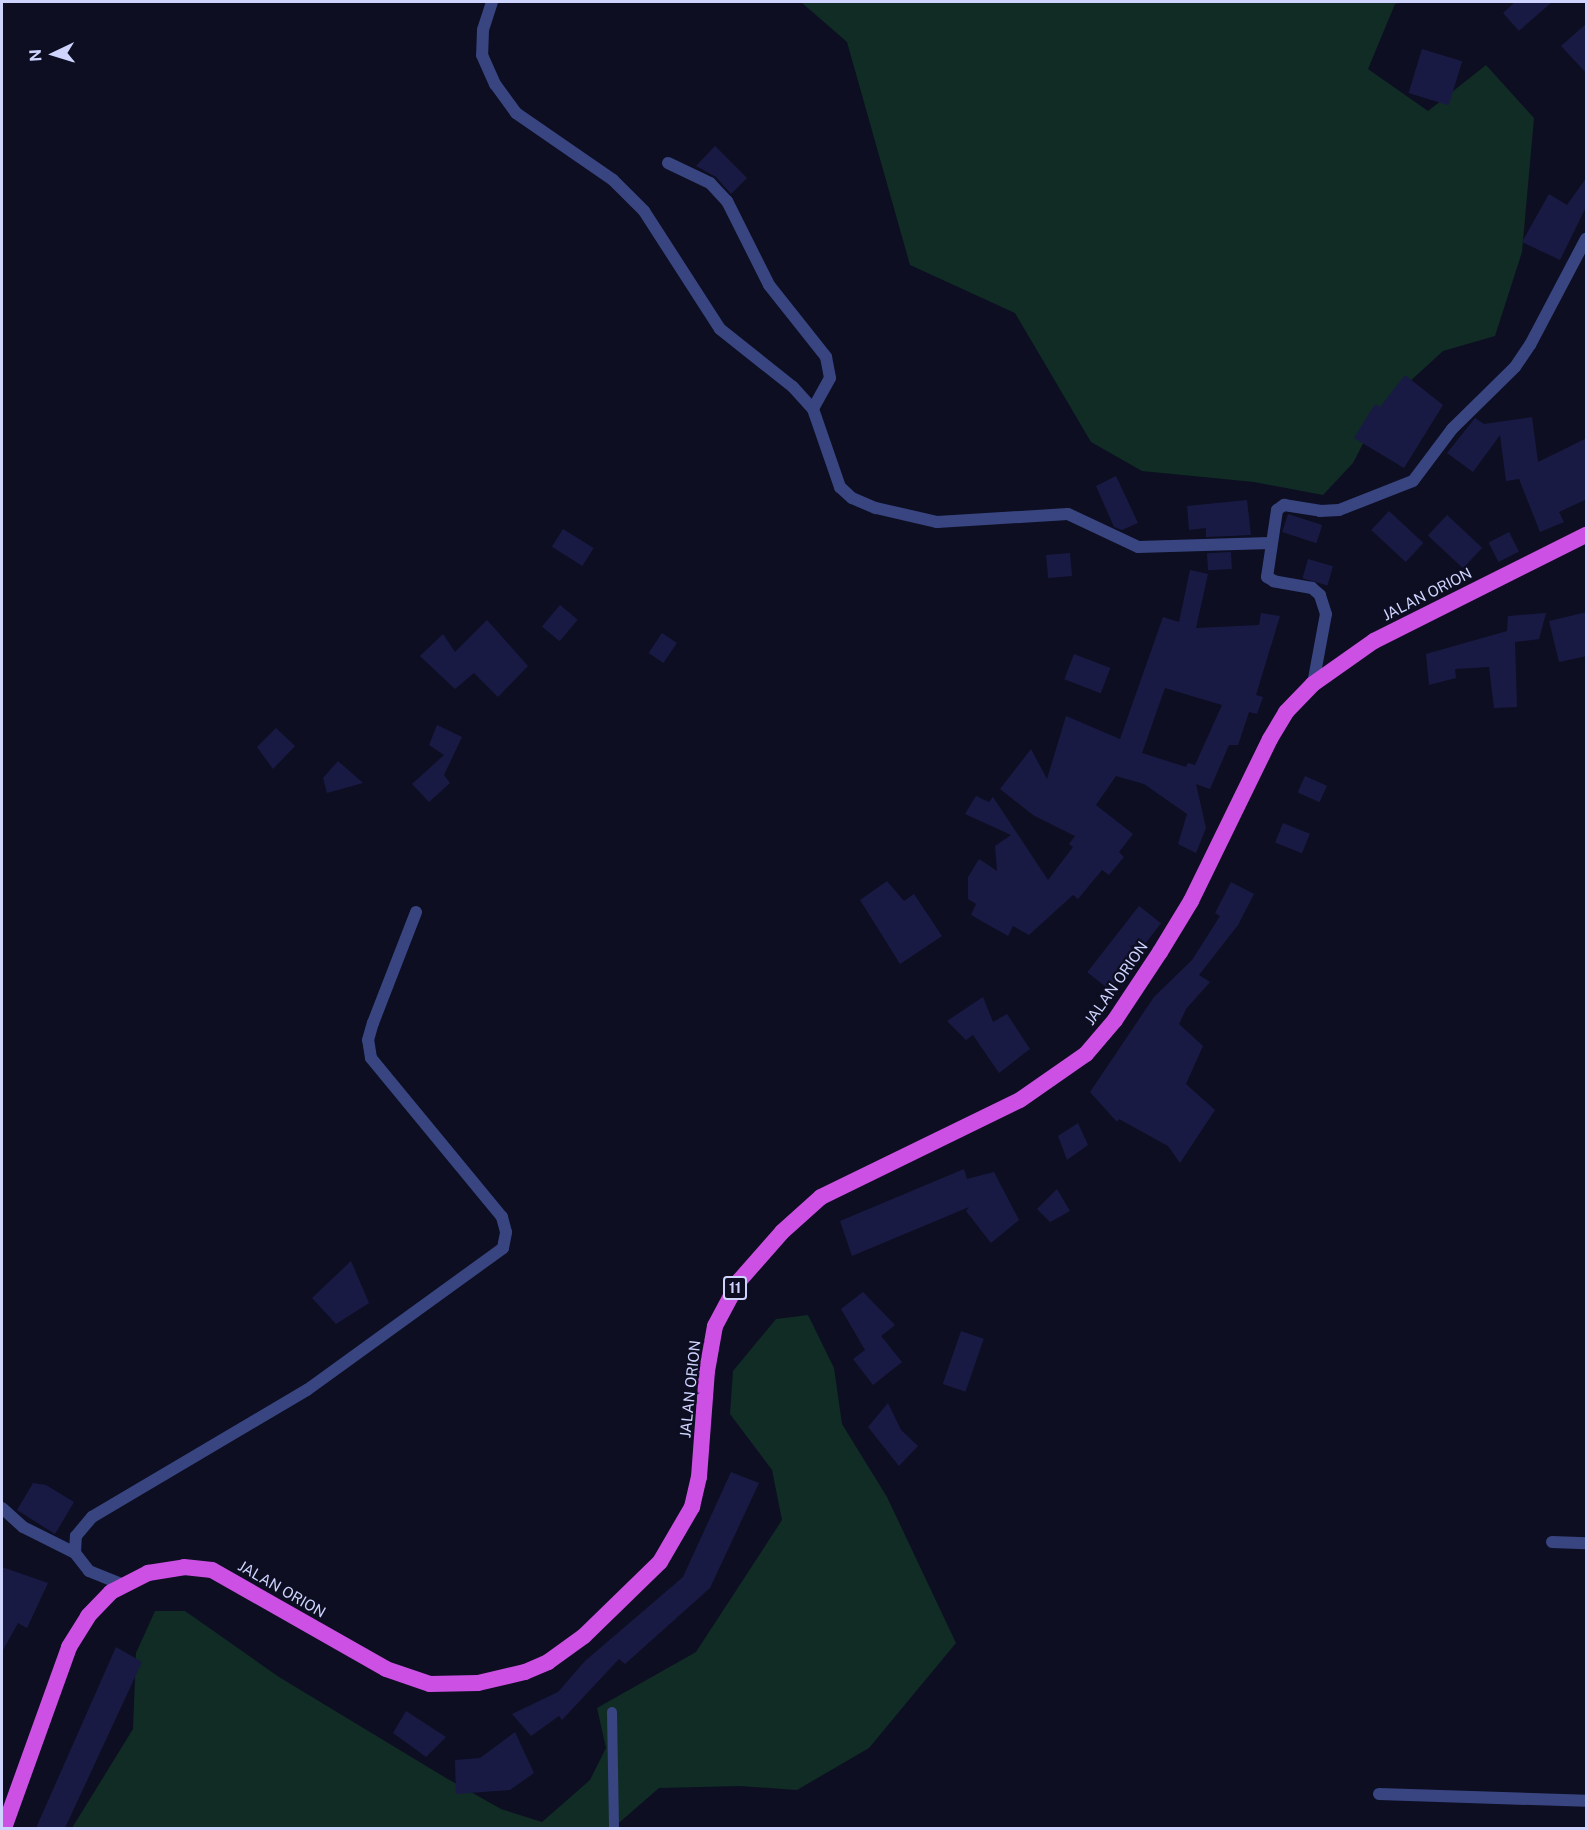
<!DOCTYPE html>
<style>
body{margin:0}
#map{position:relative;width:1588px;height:1830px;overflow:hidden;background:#0d0e22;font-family:"Public Sans",sans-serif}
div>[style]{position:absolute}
.green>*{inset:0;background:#102c25}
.building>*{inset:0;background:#191a43;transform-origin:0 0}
.service>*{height:10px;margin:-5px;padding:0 5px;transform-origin:5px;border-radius:5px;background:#384581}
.minor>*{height:12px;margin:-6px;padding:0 6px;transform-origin:6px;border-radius:6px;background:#384581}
.trunk>*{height:16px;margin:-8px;padding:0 8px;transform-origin:8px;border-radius:8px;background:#cd50e4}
span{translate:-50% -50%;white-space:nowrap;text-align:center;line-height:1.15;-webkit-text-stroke:4.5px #0d0e22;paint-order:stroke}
.shield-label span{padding:2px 4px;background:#0d0e22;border:2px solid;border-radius:4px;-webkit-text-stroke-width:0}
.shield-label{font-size:14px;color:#cfd4ff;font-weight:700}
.street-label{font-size:15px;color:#cfd4ff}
.frame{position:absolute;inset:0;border:3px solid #cfd4ff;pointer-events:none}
.north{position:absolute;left:24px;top:24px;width:60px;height:60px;-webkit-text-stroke:4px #0d0e22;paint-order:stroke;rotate:266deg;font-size:16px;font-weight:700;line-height:24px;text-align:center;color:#cfd4ff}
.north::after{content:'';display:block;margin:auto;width:21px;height:27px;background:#cfd4ff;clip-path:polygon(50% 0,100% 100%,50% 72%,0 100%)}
</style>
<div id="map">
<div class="green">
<div style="clip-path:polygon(801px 2px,1405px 2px,1395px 4px,1368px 69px,1428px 111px,1486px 65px,1534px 118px,1522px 252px,1495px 336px,1443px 351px,1382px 407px,1353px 463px,1323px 495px,1254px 482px,1142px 471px,1091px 442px,1015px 313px,910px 265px,847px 42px)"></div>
<div style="clip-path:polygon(808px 1315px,834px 1368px,842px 1424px,887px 1497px,956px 1643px,869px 1748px,797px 1790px,740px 1786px,659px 1788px,613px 1828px,72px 1828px,133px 1729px,136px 1653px,155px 1611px,185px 1611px,279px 1677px,446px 1778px,501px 1809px,542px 1822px,590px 1780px,606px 1748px,597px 1708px,696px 1652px,782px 1520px,772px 1470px,730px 1414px,733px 1371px,776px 1319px)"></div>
</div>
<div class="building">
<div style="clip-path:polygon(1515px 2px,1552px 2px,1519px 31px,1503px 13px)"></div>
<div style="clip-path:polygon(1587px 23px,1587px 74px,1561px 46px)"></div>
<div style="left:1422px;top:49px;width:42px;height:46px;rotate:17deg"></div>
<div style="clip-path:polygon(715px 146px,747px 178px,731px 194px,716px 177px,696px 166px)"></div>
<div style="clip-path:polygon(1587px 177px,1587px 205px,1560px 260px,1522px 242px,1549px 194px,1567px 205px)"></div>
<div style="clip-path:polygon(1405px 375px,1443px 405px,1404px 468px,1354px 438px,1375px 404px,1380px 407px)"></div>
<div style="clip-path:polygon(1532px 417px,1538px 462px,1587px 438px,1587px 499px,1559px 512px,1564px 522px,1540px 532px,1519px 479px,1506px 481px,1500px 435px,1473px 472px,1447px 453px,1475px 418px,1484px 424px)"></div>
<div style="clip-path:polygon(1116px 476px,1138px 523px,1122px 530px,1114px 527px,1096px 486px)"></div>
<div style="clip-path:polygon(1247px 500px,1251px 535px,1206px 537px,1206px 528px,1189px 530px,1187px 506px)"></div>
<div style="left:1389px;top:511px;width:47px;height:26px;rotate:43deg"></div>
<div style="left:1288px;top:514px;width:36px;height:19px;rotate:18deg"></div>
<div style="left:1447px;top:515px;width:48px;height:28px;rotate:43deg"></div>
<div style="left:563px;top:529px;width:36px;height:21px;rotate:32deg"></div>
<div style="left:1509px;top:532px;width:22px;height:23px;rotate:63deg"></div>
<div style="left:1231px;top:552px;width:17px;height:24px;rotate:87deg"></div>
<div style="left:1070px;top:553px;width:23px;height:24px;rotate:85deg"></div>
<div style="left:1308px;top:559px;width:26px;height:20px;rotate:16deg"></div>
<div style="clip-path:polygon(evenodd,1190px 570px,1208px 574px,1196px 628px,1259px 625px,1261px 613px,1280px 616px,1256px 695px,1263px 697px,1257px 714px,1249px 712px,1238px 745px,1229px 745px,1210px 789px,1196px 784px,1206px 828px,1196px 853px,1178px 844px,1187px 814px,1144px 784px,1116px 776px,1096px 805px,1133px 834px,1119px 852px,1124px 857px,1109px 875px,1102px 870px,1078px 899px,1073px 895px,1029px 935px,1013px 926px,1008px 936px,971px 915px,976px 904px,968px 899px,968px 877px,979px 859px,997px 871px,995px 846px,1011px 835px,965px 814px,976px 796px,989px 802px,993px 797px,1048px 880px,1073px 847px,1069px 844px,1075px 836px,1033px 815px,1000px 789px,1031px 749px,1047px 779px,1066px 716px,1120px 739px,1163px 617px,1179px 622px,1190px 570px,1165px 688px,1222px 705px,1195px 765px,1188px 763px,1186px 767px,1142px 753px,1165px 688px)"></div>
<div style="left:560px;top:605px;width:23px;height:28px;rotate:40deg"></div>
<div style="clip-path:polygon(1587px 612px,1587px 656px,1559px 662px,1549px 621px)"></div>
<div style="clip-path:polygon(1546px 613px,1539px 639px,1515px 642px,1517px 707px,1494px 708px,1489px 667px,1455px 669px,1456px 678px,1429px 685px,1426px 654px,1507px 631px,1508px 616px)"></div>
<div style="clip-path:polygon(487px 620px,528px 666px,498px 697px,474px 673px,455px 689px,420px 656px,443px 634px,455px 652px)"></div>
<div style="left:662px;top:633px;width:18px;height:24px;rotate:34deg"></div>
<div style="left:1074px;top:654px;width:39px;height:27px;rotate:21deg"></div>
<div style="clip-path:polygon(437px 725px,462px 737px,444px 775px,450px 783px,429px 802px,412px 784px,444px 755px,429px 745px)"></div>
<div style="clip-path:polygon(276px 728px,295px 746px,273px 769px,257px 747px)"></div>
<div style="clip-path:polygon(338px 761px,363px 783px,327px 793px,323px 778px)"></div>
<div style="left:1305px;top:776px;width:24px;height:18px;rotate:24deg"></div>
<div style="left:1283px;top:823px;width:29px;height:21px;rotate:22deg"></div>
<div style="clip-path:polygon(887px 881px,904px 901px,914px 894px,942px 936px,900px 964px,860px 900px)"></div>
<div style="clip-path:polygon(1231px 882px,1254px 894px,1238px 925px,1199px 975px,1210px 982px,1186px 1009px,1179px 1024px,1203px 1046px,1186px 1084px,1215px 1110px,1180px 1163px,1168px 1146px,1119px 1119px,1117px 1122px,1090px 1092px,1154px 997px,1192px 960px,1220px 916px,1215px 913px)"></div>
<div style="left:1139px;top:906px;width:28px;height:84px;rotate:38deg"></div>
<div style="clip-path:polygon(983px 997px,993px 1022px,1007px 1014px,1030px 1049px,999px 1073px,973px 1035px,966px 1040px,947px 1021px)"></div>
<div style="clip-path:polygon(1078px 1123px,1088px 1145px,1067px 1160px,1058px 1136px)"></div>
<div style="clip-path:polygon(964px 1169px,967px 1179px,994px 1172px,1019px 1220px,991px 1243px,966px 1211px,969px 1207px,852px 1256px,840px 1221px)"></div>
<div style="clip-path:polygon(1057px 1189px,1070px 1211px,1050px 1222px,1037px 1209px)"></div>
<div style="clip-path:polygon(351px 1261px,369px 1303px,336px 1324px,312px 1298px)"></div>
<div style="clip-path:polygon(863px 1292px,895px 1325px,881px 1336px,902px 1362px,873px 1385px,853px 1359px,865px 1350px,841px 1309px)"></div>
<div style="left:961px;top:1331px;width:24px;height:56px;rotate:19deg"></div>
<div style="clip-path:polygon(888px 1403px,901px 1430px,918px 1446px,899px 1466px,868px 1427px)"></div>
<div style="clip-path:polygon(731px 1472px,759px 1483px,710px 1588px,625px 1664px,619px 1659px,562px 1720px,559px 1716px,531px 1736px,512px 1714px,558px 1692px,585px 1661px,683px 1577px)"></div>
<div style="clip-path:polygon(33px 1483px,46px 1485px,74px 1502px,55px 1534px,17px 1510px)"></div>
<div style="clip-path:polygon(2px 1567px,48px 1583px,27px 1628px,18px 1623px,2px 1652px)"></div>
<div style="clip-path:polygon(116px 1647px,142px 1662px,65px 1828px,36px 1828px)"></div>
<div style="clip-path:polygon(406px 1711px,446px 1737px,426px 1757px,393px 1733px)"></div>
<div style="clip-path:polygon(515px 1732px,534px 1773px,510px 1790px,456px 1794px,455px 1760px,480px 1758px)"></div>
</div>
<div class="service">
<div style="left:612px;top:1712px;width:116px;rotate:89deg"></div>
</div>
<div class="minor">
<div style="left:492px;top:2px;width:29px;rotate:108deg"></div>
<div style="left:483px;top:30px;width:25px;rotate:92deg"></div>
<div style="left:482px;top:55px;width:32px;rotate:66deg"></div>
<div style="left:495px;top:84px;width:36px;rotate:54deg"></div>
<div style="left:516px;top:113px;width:118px;rotate:34.6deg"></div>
<div style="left:613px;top:180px;width:44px;rotate:45deg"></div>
<div style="left:644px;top:211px;width:140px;rotate:57.2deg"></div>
<div style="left:720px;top:329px;width:93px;rotate:38.5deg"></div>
<div style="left:793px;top:387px;width:30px;rotate:48deg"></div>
<div style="left:813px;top:409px;width:83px;rotate:70.9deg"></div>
<div style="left:840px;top:487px;width:16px;rotate:43deg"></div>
<div style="left:852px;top:498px;width:26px;rotate:23deg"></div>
<div style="left:876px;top:508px;width:63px;rotate:12.9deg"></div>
<div style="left:937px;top:522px;width:131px;rotate:-3.5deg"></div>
<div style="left:1068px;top:514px;width:77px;rotate:25.2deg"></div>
<div style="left:1138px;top:547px;width:132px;rotate:-1.7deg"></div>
<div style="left:668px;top:163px;width:47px;rotate:25.5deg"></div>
<div style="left:710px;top:183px;width:25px;rotate:47deg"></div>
<div style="left:727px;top:201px;width:94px;rotate:63.4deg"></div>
<div style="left:769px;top:285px;width:92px;rotate:51.6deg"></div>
<div style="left:826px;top:357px;width:21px;rotate:79deg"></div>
<div style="left:830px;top:378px;width:35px;rotate:119deg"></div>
<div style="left:1313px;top:684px;width:71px;rotate:-79.5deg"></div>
<div style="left:1326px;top:614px;width:20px;rotate:-108deg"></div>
<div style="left:1320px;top:595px;width:11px;rotate:-139deg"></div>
<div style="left:1312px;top:588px;width:39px;rotate:-170deg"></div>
<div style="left:1274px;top:581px;width:8px;rotate:-150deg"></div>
<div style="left:1267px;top:577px;width:68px;rotate:-81.5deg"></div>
<div style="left:1277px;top:510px;width:9px;rotate:-36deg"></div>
<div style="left:1284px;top:505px;width:36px;rotate:9deg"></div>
<div style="left:1320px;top:511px;width:19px;rotate:-3deg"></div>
<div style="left:1339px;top:510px;width:79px;rotate:-21.4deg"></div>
<div style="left:1413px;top:481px;width:65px;rotate:-53.1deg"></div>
<div style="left:1452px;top:429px;width:88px;rotate:-44.5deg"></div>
<div style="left:1515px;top:367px;width:27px;rotate:-56deg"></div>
<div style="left:1530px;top:345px;width:120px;rotate:-62.2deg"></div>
<div style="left:2px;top:1508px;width:28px;rotate:42deg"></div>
<div style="left:23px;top:1527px;width:58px;rotate:26.6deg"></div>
<div style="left:75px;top:1553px;width:23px;rotate:52deg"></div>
<div style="left:89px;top:1571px;width:35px;rotate:22deg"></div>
<div style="left:1552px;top:1542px;width:34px;rotate:2deg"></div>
<div style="left:75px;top:1553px;width:17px;rotate:-87deg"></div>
<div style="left:76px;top:1536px;width:25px;rotate:-50deg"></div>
<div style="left:92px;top:1517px;width:250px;rotate:-30.6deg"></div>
<div style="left:307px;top:1390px;width:242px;rotate:-35.9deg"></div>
<div style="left:503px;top:1248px;width:16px;rotate:-79deg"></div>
<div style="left:506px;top:1232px;width:16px;rotate:-105deg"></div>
<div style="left:502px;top:1217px;width:206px;rotate:-129.5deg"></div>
<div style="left:371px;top:1058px;width:18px;rotate:-99deg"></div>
<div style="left:368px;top:1040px;width:18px;rotate:-74deg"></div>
<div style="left:373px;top:1023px;width:119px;rotate:-68.8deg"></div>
<div style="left:1379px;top:1794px;width:207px;rotate:1.9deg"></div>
</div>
<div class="trunk">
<div style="left:4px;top:1828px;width:192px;rotate:-70.2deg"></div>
<div style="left:69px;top:1647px;width:36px;rotate:-58deg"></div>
<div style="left:88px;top:1616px;width:33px;rotate:-46deg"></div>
<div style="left:111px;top:1592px;width:42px;rotate:-27.2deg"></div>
<div style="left:148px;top:1573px;width:36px;rotate:-9deg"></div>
<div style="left:184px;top:1567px;width:28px;rotate:6deg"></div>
<div style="left:212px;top:1570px;width:200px;rotate:29.6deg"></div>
<div style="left:386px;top:1669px;width:46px;rotate:18.8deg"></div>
<div style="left:430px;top:1684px;width:48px;rotate:-1.2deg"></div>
<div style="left:478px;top:1683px;width:48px;rotate:-13.2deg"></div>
<div style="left:525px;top:1672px;width:25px;rotate:-23deg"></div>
<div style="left:548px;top:1662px;width:44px;rotate:-35.8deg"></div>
<div style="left:584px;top:1636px;width:106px;rotate:-44.2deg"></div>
<div style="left:660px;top:1562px;width:64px;rotate:-59.8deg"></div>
<div style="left:692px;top:1507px;width:31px;rotate:-77deg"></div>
<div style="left:699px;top:1477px;width:106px;rotate:-85.7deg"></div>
<div style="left:707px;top:1371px;width:46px;rotate:-79.9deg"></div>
<div style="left:715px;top:1326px;width:51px;rotate:-61.9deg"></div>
<div style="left:739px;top:1281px;width:65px;rotate:-48.7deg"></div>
<div style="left:782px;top:1232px;width:52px;rotate:-41.9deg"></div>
<div style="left:821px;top:1197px;width:221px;rotate:-26deg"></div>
<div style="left:1020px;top:1100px;width:80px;rotate:-34.9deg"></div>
<div style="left:1086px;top:1054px;width:45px;rotate:-49.5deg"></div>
<div style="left:1115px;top:1020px;width:82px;rotate:-56.5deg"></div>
<div style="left:1160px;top:952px;width:60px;rotate:-58.7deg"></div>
<div style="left:1191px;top:901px;width:180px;rotate:-64deg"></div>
<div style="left:1270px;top:739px;width:31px;rotate:-59deg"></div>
<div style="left:1286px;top:712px;width:39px;rotate:-46deg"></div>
<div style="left:1313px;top:684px;width:75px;rotate:-35.2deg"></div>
<div style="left:1374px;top:641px;width:237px;rotate:-26.6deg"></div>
</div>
<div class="shield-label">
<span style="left:735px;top:1288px">11</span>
</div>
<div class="street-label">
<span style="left:1427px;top:594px;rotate:-27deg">JALAN ORION</span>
<span style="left:1116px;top:983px;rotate:-55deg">JALAN ORION</span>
<span style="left:690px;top:1389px;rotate:-84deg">JALAN ORION</span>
<span style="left:282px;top:1589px;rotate:30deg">JALAN ORION</span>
</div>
<div class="frame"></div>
<div class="north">N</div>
</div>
